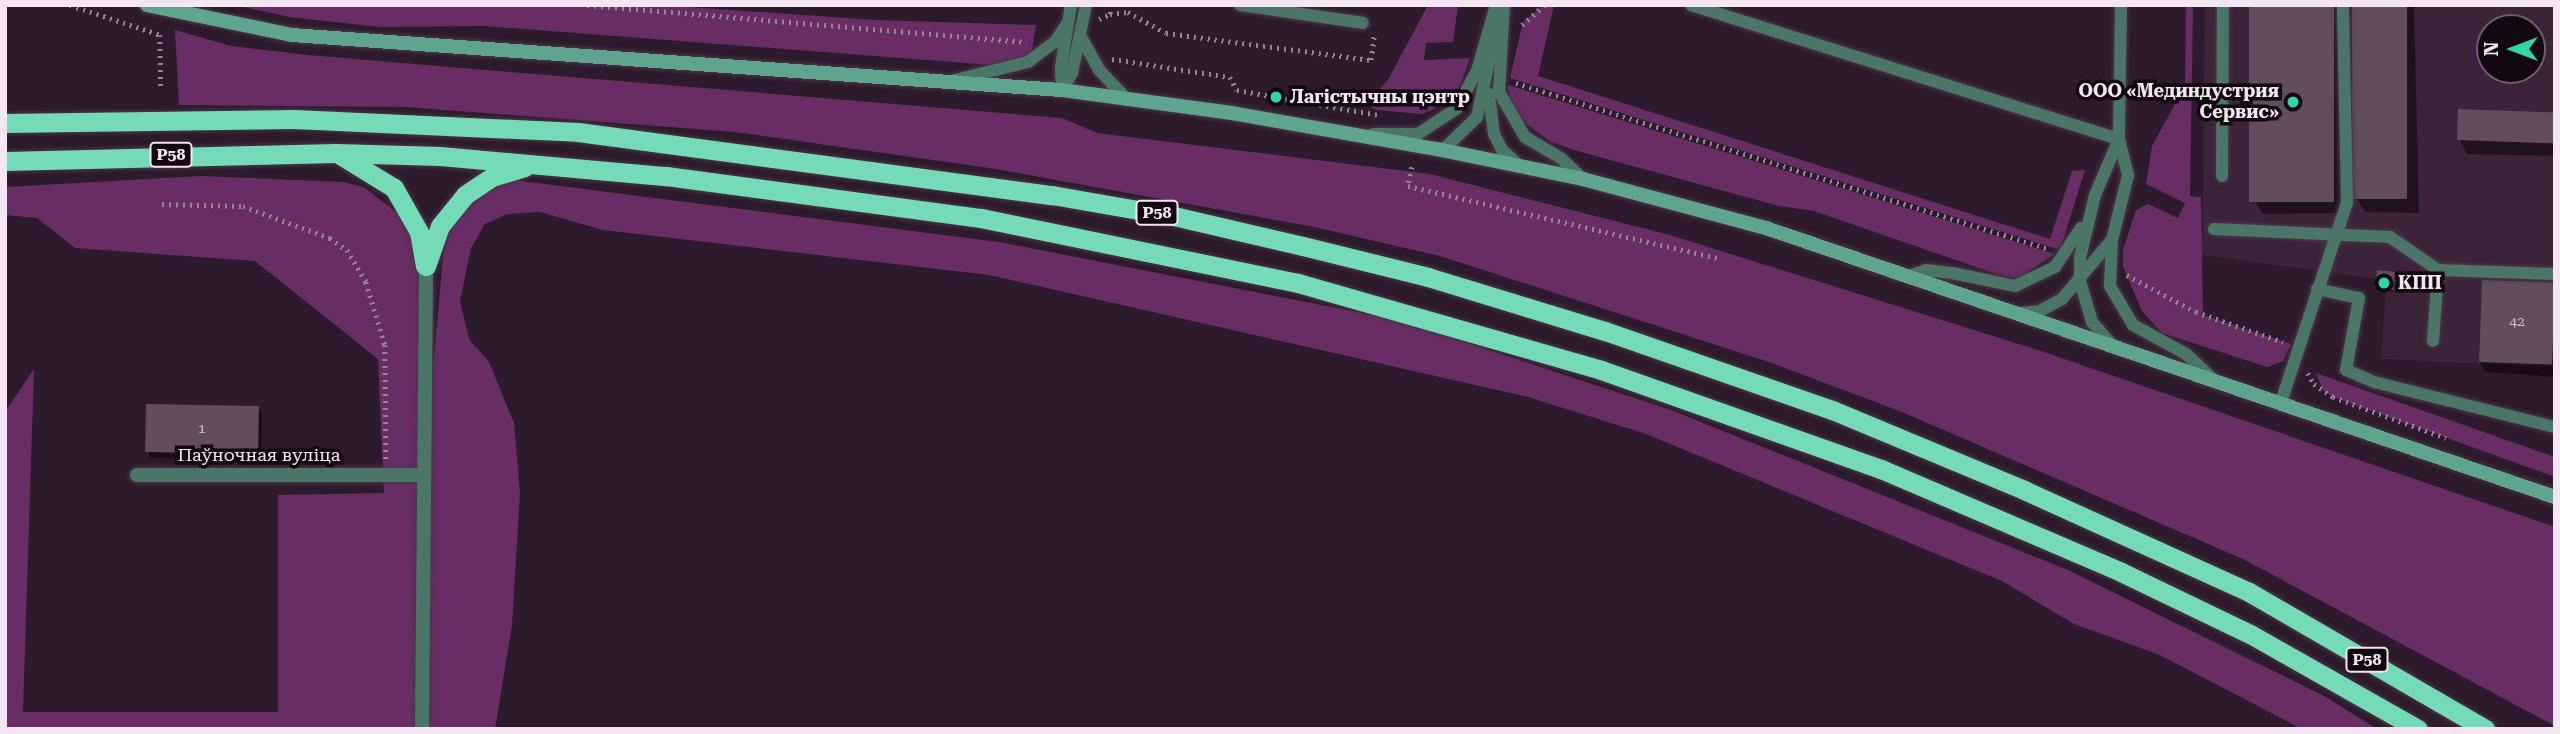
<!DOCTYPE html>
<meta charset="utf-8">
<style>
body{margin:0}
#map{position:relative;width:2560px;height:734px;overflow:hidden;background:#2d1a2c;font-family:"Roboto Serif",serif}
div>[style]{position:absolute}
.built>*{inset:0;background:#3b2339}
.green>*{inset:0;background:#692d66}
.shadow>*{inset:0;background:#0007}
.building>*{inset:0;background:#624c60;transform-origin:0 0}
.path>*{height:4.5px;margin-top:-2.25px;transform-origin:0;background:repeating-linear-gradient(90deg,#968694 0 2px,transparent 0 7px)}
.roads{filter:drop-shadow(0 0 2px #493648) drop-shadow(0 0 2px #493648)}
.service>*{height:12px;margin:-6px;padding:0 6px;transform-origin:6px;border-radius:6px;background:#4b7566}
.minor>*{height:14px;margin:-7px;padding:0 7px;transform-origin:7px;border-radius:7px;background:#4b7566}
.secondary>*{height:14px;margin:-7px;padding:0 7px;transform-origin:7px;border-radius:7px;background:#5fa48c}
.trunk>*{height:19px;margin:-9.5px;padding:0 9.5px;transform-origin:9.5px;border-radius:9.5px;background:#74dab8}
.dots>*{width:19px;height:19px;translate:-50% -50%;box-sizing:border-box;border:4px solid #110810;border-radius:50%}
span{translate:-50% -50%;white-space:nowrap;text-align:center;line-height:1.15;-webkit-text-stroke:7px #110810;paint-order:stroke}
.number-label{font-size:14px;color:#cfbfcd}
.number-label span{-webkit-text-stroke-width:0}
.shield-label span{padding:2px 5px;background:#110810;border:2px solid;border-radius:5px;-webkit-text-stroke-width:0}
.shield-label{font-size:16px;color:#f3e5f1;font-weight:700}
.poi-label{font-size:18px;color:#f3e5f1;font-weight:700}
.right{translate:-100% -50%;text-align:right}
.left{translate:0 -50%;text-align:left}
.street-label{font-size:18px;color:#f3e5f1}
.frame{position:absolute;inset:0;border:7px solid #f3e5f1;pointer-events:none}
.north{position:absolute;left:2476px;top:14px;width:70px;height:70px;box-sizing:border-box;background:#110810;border:2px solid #6b606a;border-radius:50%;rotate:270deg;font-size:19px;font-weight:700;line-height:28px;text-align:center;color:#f3e5f1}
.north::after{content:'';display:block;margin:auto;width:24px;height:32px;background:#32d4a8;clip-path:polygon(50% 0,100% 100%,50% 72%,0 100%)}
</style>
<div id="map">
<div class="built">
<div style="clip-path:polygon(evenodd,2205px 5px,2555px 5px,2555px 367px,2381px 359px,2386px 290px,2375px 288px,2376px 279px,2202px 255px,2205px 5px,2490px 28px,2532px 28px,2532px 70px,2490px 70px,2490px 28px)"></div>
</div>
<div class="green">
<div style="clip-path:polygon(235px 5px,660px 5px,875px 20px,1036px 25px,1031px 57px,992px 65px,484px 26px,379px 27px,290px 17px)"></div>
<div style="clip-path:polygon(1428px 5px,1458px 5px,1453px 42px,1426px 43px,1424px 60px,1470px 58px,1460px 86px,1434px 109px,1422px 114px,1377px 110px,1366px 105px,1388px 80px)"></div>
<div style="clip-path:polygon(1544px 5px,1554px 5px,1538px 76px,2050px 239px,2072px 171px,2085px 170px,2060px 250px,1510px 78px,1523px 22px)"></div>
<div style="clip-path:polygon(2186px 5px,2193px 5px,2190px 196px,2201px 197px,2203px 315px,2291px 344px,2283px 361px,2267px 367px,2162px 333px,2142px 311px,2123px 267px,2123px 250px,2136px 210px,2148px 204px,2178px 218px,2185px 203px,2146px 184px,2152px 146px,2185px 86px)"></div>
<div style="clip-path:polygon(175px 30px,231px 46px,308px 55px,1062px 118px,1097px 133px,1430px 174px,1670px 235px,2041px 351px,2555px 527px,2555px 726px,2243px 559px,1902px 412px,1769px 362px,1440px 256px,1314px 227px,996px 169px,736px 132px,406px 107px,179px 105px)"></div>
<div style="clip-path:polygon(1508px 85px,2055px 254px,2018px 278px,1999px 275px,1814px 211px,1779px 206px,1574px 150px,1551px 142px,1522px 121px,1509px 102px)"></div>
<div style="clip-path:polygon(201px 176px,343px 182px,364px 187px,402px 217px,426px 266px,424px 467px,445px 235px,463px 209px,483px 191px,506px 179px,999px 242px,1398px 320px,1671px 410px,2068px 570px,2326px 697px,2377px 729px,2302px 729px,2160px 655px,2074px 624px,2002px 581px,1646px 434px,1528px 397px,989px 275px,603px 230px,540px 212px,507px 214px,485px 224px,471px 248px,460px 301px,469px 339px,489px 362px,514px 423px,520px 493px,512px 625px,495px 729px,5px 729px,5px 412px,34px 369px,23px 712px,278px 712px,278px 495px,384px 493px,378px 359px,255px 261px,75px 248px,37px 218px,5px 215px,5px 187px)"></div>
<div style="clip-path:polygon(2316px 373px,2555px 457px,2555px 477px,2333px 397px,2323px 391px)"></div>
</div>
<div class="shadow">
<div style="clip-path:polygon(2251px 5px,2414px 5px,2419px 213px,2365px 212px,2357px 199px,2352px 8px,2341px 19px,2345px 213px,2263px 214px,2255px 201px)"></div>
<div style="clip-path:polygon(2555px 114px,2555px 156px,2467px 154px,2459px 139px)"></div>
<div style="clip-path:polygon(2394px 274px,2393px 292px,2378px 290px,2377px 287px)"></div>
<div style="clip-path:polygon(2555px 284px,2555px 377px,2485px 372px,2479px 361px)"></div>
<div style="clip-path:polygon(258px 407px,262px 414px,261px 459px,151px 458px,147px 451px)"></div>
</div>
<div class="building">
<div style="left:2249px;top:5px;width:85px;height:197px"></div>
<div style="left:2352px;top:5px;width:55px;height:194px"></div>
<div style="left:2458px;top:109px;width:97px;height:31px;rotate:2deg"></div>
<div style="left:2377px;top:270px;width:18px;height:18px;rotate:6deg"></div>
<div style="left:2482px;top:280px;width:73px;height:82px;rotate:2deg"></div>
<div style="left:146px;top:404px;width:113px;height:48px;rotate:1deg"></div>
</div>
<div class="path">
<div style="left:70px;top:5px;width:95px;rotate:18.4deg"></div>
<div style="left:160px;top:35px;width:55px;rotate:89deg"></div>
<div style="left:587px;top:5px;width:441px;rotate:4.8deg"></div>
<div style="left:1110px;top:14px;width:18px;rotate:-6deg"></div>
<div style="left:1128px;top:12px;width:43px;rotate:28.9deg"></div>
<div style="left:1166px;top:33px;width:207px;rotate:7.5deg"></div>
<div style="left:1371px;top:60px;width:25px;rotate:-83deg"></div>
<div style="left:1099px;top:19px;width:12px;rotate:-24deg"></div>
<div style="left:1110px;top:14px;width:9px;rotate:-90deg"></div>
<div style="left:1522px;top:25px;width:30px;rotate:-42deg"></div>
<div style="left:1112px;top:59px;width:119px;rotate:8.7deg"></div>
<div style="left:1230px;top:77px;width:15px;rotate:62deg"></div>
<div style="left:1237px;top:90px;width:144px;rotate:10deg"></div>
<div style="left:1516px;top:83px;width:558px;rotate:17.3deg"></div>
<div style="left:1412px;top:167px;width:19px;rotate:102deg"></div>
<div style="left:1408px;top:186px;width:318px;rotate:13.1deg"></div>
<div style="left:162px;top:204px;width:81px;rotate:1.4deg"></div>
<div style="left:243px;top:206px;width:93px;rotate:20.2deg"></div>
<div style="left:330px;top:238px;width:21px;rotate:35deg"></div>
<div style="left:347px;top:250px;width:37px;rotate:59deg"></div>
<div style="left:366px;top:282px;width:66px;rotate:73.2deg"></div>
<div style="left:385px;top:345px;width:115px;rotate:89.5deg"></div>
<div style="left:2127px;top:275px;width:78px;rotate:28.2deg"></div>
<div style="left:2196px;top:312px;width:92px;rotate:19deg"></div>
<div style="left:2308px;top:373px;width:13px;rotate:61deg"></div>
<div style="left:2314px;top:384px;width:23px;rotate:34deg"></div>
<div style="left:2333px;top:397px;width:120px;rotate:19.9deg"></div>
</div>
<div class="roads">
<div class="service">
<div style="left:1071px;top:5px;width:63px;rotate:99.2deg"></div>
<div style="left:1061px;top:67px;width:23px;rotate:88deg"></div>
<div style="left:1062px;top:90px;width:20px;rotate:-60deg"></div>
<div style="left:1072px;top:73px;width:69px;rotate:-78.4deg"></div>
<div style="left:1240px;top:5px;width:124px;rotate:8.3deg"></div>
<div style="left:1504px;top:5px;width:87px;rotate:93.3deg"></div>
<div style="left:1499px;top:92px;width:52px;rotate:60deg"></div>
<div style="left:1525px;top:137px;width:43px;rotate:30.7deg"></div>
<div style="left:1562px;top:159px;width:29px;rotate:44deg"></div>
<div style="left:1691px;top:5px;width:448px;rotate:17.4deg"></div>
<div style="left:2121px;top:5px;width:134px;rotate:90.9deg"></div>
<div style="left:2119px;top:139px;width:37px;rotate:76deg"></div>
<div style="left:2128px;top:175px;width:67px;rotate:103.8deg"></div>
<div style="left:2112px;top:240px;width:46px;rotate:92.5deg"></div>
<div style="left:2110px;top:286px;width:45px;rotate:59.5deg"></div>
<div style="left:2133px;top:325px;width:60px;rotate:28.7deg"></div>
<div style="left:2186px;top:354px;width:37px;rotate:43deg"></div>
<div style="left:1081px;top:37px;width:38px;rotate:61deg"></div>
<div style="left:1099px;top:70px;width:39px;rotate:46deg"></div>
<div style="left:955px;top:80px;width:75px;rotate:-13.9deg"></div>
<div style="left:1028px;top:62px;width:34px;rotate:-37deg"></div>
<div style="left:1055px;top:42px;width:20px;rotate:-57deg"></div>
<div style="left:1489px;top:94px;width:40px;rotate:82.9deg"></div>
<div style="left:1494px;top:134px;width:18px;rotate:63deg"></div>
<div style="left:1502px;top:150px;width:24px;rotate:42deg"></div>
<div style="left:1373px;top:134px;width:45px"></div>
<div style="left:1418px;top:134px;width:45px;rotate:-33.3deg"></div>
<div style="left:1456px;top:109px;width:43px;rotate:-61.1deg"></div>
<div style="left:1477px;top:71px;width:69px;rotate:-73.9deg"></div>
<div style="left:1442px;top:151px;width:49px;rotate:-44.2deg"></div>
<div style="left:1477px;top:117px;width:100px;rotate:-77.9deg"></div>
<div style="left:2222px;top:176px;width:171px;rotate:-89.7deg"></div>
<div style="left:2214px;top:229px;width:176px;rotate:2.6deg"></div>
<div style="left:2390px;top:237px;width:58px;rotate:34.5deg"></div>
<div style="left:2438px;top:270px;width:71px;rotate:94deg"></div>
<div style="left:2438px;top:270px;width:117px;rotate:2deg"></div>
<div style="left:1909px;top:276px;width:18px;rotate:-19deg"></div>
<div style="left:1926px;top:270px;width:26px;rotate:7deg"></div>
<div style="left:1952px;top:273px;width:64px;rotate:11.7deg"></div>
<div style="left:2015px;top:286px;width:44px;rotate:-25.4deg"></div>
<div style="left:2055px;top:267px;width:47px;rotate:-56.3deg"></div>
<div style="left:2317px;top:289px;width:43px;rotate:12.1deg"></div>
<div style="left:2359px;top:298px;width:73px;rotate:100.2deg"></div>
<div style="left:2346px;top:370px;width:30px;rotate:23deg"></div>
<div style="left:2374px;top:382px;width:187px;rotate:14deg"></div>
<div style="left:2019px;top:313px;width:21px;rotate:-5deg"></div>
<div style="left:2040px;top:311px;width:25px;rotate:-29deg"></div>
<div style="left:2062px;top:299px;width:76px;rotate:-49.8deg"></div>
<div style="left:2112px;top:345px;width:30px;rotate:-131deg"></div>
<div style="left:2092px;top:322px;width:43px;rotate:-106.3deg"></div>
<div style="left:2080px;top:281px;width:23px;rotate:-90deg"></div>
<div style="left:2080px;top:258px;width:65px;rotate:-76.6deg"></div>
<div style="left:2095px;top:195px;width:61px;rotate:-66.8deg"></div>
<div style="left:2281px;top:402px;width:211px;rotate:-71.7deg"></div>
<div style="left:2347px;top:202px;width:197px;rotate:-91.2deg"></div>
</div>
<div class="minor">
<div style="left:137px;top:475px;width:287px"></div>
<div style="left:422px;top:729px;width:463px;rotate:-89.5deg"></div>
</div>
<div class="secondary">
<div style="left:147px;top:5px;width:148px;rotate:11.7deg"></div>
<div style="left:292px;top:35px;width:772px;rotate:4.09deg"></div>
<div style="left:1062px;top:90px;width:172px;rotate:7.7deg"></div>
<div style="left:1232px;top:113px;width:208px;rotate:10deg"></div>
<div style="left:1437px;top:149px;width:149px;rotate:11.6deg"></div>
<div style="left:1583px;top:179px;width:189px;rotate:15deg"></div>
<div style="left:1766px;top:228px;width:834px;rotate:18.83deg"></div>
</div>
<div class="trunk">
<div style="left:5px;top:123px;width:289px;rotate:-0.8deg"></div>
<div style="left:294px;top:119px;width:284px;rotate:2.6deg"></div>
<div style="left:578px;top:132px;width:478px;rotate:7.6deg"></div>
<div style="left:1052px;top:195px;width:128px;rotate:9.9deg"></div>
<div style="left:1178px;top:217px;width:128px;rotate:13.1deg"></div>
<div style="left:1303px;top:246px;width:129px;rotate:13.9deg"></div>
<div style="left:1428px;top:277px;width:185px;rotate:17deg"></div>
<div style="left:1605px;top:331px;width:240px;rotate:19.2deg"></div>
<div style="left:1832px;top:410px;width:208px;rotate:22.6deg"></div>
<div style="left:2024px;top:490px;width:247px;rotate:24.4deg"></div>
<div style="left:2249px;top:592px;width:273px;rotate:30.1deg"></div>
<div style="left:340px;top:155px;width:63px;rotate:31.4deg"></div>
<div style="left:394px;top:188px;width:51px;rotate:60.4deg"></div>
<div style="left:419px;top:232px;width:34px;rotate:80deg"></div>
<div style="left:5px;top:161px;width:331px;rotate:-1.4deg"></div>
<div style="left:336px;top:153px;width:104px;rotate:1.7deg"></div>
<div style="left:440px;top:156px;width:227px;rotate:5.1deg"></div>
<div style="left:666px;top:176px;width:318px;rotate:7.6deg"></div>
<div style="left:981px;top:218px;width:324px;rotate:11.6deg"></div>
<div style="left:1298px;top:283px;width:315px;rotate:16deg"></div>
<div style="left:1601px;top:370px;width:297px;rotate:19.5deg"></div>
<div style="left:1881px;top:469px;width:261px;rotate:23.2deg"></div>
<div style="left:2121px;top:572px;width:143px;rotate:25.7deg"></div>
<div style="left:2250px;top:634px;width:193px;rotate:29.5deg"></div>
<div style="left:426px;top:266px;width:42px;rotate:-70.7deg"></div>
<div style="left:440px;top:226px;width:40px;rotate:-51deg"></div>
<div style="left:465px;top:195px;width:32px;rotate:-34deg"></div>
<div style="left:492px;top:177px;width:34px;rotate:-17deg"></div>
</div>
</div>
<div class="dots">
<div style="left:1276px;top:97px;background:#32d4a8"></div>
<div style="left:2293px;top:102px;background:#32d4a8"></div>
<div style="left:2384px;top:283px;background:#32d4a8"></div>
</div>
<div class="number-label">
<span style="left:2517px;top:321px">42</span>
<span style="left:202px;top:428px">1</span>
</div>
<div class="shield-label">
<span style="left:171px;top:155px">Р58</span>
<span style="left:1157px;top:213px">Р58</span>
<span style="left:2367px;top:660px">Р58</span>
</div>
<div class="poi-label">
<span class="right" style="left:2279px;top:102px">ООО «Мединдустрия<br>Сервис»</span>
<span class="left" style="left:1290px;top:97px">Лагістычны цэнтр</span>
<span class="left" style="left:2398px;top:283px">КПП</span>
</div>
<div class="street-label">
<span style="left:259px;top:455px">Паўночная вуліца</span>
</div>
<div class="frame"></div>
<div class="north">N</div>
</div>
